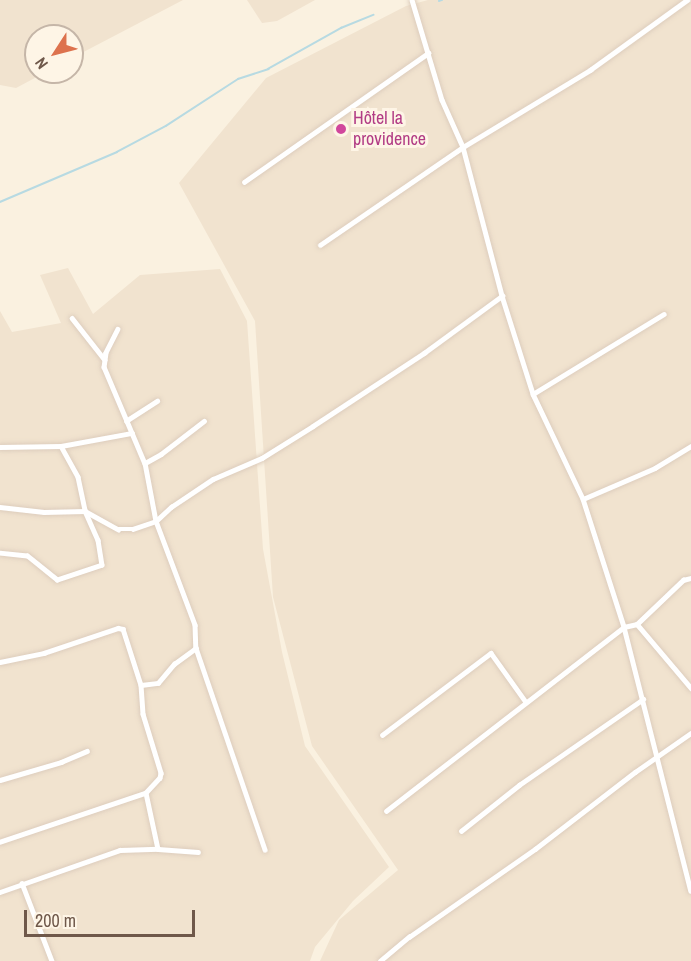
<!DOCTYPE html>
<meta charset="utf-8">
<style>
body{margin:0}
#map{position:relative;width:691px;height:961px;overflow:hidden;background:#faf1e0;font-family:"Archivo Narrow",sans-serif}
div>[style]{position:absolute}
.residential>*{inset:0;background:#f1e3cf}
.stream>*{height:1.5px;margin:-0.75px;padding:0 0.75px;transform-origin:0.75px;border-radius:0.75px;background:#b7dae2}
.roads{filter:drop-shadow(0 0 2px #ddcdbd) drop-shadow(0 0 2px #ddcdbd)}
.street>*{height:4.5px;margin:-2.25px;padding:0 2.25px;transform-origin:2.25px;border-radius:2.25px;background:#fff}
.dots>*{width:16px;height:16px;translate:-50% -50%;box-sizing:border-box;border:3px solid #fef5e6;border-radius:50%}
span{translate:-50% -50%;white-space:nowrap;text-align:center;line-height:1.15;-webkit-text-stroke:6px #fef5e6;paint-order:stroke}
.hotel-label{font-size:18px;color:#b23c85}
.left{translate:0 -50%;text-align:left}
.north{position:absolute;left:24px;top:24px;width:60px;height:60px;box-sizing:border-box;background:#fef5e6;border:2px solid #c5b6a8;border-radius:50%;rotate:234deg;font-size:16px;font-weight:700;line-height:24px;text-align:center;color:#6f584a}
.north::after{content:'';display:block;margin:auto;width:21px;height:27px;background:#dd724d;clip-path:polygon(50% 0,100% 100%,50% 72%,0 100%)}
.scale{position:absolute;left:24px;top:910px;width:171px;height:27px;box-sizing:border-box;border:3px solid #6f584a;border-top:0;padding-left:8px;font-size:18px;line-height:21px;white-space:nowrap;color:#6f584a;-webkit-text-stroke:4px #fef5e6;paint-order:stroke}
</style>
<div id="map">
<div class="residential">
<div style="clip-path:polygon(0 0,183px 0,72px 58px,72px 36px,36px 36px,36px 72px,46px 72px,16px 88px,0 85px)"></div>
<div style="clip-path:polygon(247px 0,315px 0,277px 21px,262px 23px)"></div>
<div style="clip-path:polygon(428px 0,691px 0,691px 961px,320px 961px,339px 920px,398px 870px,312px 746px,273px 597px,255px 321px,179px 183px,266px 78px,406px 6px)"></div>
<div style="clip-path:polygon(68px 268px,93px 314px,140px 275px,220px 269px,247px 321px,263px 549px,282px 652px,305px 746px,389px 867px,353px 901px,315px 947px,310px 961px,0 961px,0 311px,12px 332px,61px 323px,40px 275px)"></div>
</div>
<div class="stream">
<div style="left:439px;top:1px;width:3px;rotate:-18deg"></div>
<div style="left:0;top:202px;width:127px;rotate:-23.1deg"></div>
<div style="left:117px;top:152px;width:55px;rotate:-28deg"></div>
<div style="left:166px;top:126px;width:86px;rotate:-33.1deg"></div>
<div style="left:238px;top:79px;width:32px;rotate:-18deg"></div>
<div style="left:268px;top:69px;width:84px;rotate:-29.3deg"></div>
<div style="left:341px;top:28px;width:35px;rotate:-22deg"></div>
</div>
<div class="roads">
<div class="street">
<div style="left:412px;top:0;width:104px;rotate:73.3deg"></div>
<div style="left:442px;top:100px;width:51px;rotate:65.9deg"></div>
<div style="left:463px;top:147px;width:154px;rotate:75.3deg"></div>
<div style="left:502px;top:296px;width:103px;rotate:72.4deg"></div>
<div style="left:533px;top:394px;width:116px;rotate:64.5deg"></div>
<div style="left:583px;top:499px;width:134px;rotate:72.2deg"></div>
<div style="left:624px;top:627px;width:272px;rotate:75.8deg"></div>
<div style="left:244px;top:182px;width:225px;rotate:-35deg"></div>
<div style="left:320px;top:245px;width:173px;rotate:-34.4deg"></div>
<div style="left:463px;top:147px;width:149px;rotate:-31.2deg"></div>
<div style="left:590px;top:70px;width:120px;rotate:-35.8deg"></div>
<div style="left:72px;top:318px;width:53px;rotate:51.8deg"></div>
<div style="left:118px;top:329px;width:27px;rotate:117deg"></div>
<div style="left:106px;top:353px;width:14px;rotate:98deg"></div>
<div style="left:104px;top:367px;width:72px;rotate:67deg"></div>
<div style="left:533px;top:394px;width:153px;rotate:-31.4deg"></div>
<div style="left:126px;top:421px;width:37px;rotate:-33deg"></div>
<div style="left:61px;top:446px;width:72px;rotate:-10.4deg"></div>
<div style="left:132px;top:433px;width:33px;rotate:67deg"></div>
<div style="left:145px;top:463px;width:59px;rotate:79.3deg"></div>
<div style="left:156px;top:521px;width:111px;rotate:69.4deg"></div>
<div style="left:195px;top:625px;width:23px;rotate:88deg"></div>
<div style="left:196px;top:648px;width:213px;rotate:71.1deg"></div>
<div style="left:0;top:447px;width:61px;rotate:-0.9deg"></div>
<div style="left:61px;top:446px;width:35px;rotate:61deg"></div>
<div style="left:78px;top:477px;width:35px;rotate:78deg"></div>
<div style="left:85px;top:511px;width:32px;rotate:66deg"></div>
<div style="left:98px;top:540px;width:25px;rotate:81deg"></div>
<div style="left:102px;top:565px;width:47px;rotate:161.6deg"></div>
<div style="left:57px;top:580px;width:38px;rotate:-141deg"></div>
<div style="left:27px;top:556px;width:27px;rotate:-174deg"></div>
<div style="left:145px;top:463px;width:18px;rotate:-29deg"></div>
<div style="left:161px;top:454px;width:54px;rotate:-37.5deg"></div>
<div style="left:583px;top:499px;width:78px;rotate:-23.3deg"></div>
<div style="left:655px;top:468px;width:42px;rotate:-31.4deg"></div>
<div style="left:0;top:507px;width:44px;rotate:6.5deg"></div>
<div style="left:44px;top:512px;width:41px;rotate:-1.4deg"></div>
<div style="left:85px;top:511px;width:38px;rotate:29deg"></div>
<div style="left:118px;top:529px;width:15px"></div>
<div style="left:133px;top:529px;width:24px;rotate:-19deg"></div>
<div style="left:156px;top:521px;width:21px;rotate:-43deg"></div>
<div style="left:171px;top:507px;width:50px;rotate:-33.7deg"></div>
<div style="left:213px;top:479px;width:53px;rotate:-23.2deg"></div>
<div style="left:262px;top:458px;width:60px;rotate:-32.1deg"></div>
<div style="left:313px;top:426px;width:133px;rotate:-33.3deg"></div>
<div style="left:424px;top:353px;width:97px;rotate:-36.2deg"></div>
<div style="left:637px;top:624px;width:84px;rotate:49.8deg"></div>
<div style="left:0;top:662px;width:45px;rotate:-11.6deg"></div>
<div style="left:44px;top:653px;width:78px;rotate:-18.7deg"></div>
<div style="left:118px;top:628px;width:5px;rotate:11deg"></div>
<div style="left:123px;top:629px;width:59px;rotate:72.2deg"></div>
<div style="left:141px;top:685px;width:29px;rotate:86deg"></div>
<div style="left:143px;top:714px;width:62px;rotate:73deg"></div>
<div style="left:161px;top:773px;width:5px;rotate:101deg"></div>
<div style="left:160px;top:778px;width:21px;rotate:133deg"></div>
<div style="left:146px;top:793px;width:154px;rotate:161.4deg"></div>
<div style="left:141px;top:685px;width:17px;rotate:-7deg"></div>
<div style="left:158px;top:683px;width:25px;rotate:-50deg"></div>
<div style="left:174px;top:664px;width:27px;rotate:-36deg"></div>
<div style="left:382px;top:735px;width:136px;rotate:-37deg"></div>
<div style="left:491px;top:653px;width:60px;rotate:54.5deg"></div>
<div style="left:0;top:780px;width:64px;rotate:-16.4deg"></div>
<div style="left:61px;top:762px;width:28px;rotate:-23deg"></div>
<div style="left:146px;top:793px;width:57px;rotate:77.9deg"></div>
<div style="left:386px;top:811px;width:301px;rotate:-37.7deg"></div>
<div style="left:624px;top:627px;width:13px;rotate:-13deg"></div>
<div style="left:637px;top:624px;width:64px;rotate:-43.7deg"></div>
<div style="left:683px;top:580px;width:8px;rotate:-14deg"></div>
<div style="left:461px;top:831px;width:74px;rotate:-38.4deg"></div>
<div style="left:519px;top:785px;width:151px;rotate:-34.7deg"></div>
<div style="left:22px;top:883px;width:84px;rotate:69deg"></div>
<div style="left:0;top:892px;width:127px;rotate:-19.3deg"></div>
<div style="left:120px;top:850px;width:38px;rotate:-2deg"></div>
<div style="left:158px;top:849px;width:40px;rotate:4.3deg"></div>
<div style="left:380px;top:961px;width:38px;rotate:-40deg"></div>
<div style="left:409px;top:937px;width:154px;rotate:-34.9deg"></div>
<div style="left:535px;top:849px;width:126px;rotate:-37.6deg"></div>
<div style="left:635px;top:772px;width:68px;rotate:-34.9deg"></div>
</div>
</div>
<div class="dots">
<div style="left:341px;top:129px;background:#d1479c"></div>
</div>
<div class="hotel-label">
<span class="left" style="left:353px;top:129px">Hôtel la<br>providence</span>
</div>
<div class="north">N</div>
<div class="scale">200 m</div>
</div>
